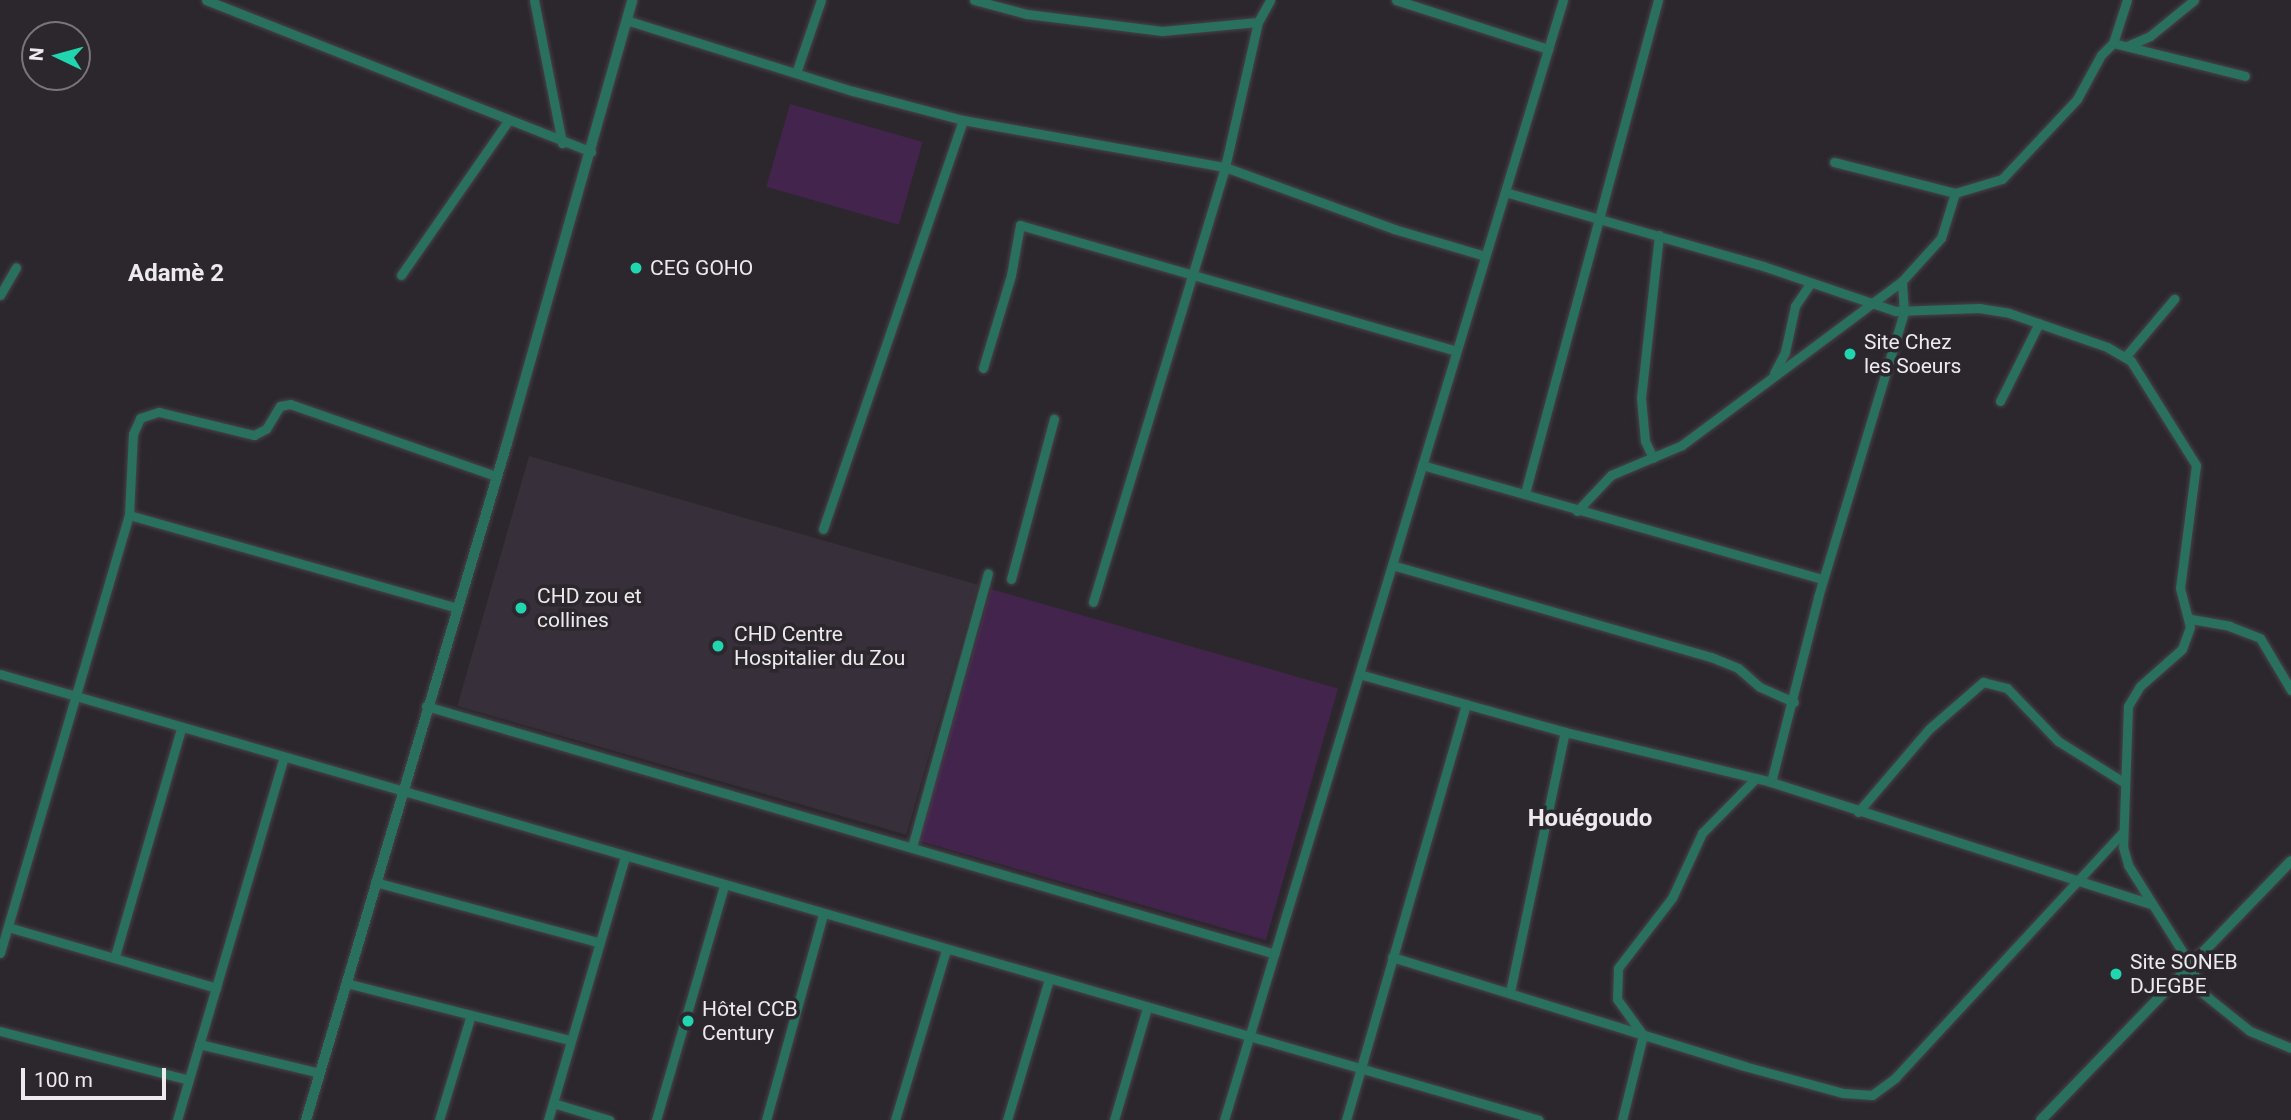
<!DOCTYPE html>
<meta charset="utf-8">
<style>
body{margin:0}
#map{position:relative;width:2291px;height:1120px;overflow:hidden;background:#2b272d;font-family:Roboto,sans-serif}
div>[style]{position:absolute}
.built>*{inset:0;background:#372f3a;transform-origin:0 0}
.green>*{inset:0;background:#43244d;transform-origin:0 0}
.roads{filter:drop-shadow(0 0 2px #464248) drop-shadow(0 0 2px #464248)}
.minor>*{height:9px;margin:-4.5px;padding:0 4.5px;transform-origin:4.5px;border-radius:4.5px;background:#29705e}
.tertiary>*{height:10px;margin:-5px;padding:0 5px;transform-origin:5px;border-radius:5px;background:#29705e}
.dots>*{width:19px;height:19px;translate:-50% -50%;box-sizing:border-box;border:4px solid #2b272d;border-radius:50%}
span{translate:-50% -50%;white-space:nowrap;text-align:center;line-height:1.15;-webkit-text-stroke:7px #2b272d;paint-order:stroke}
.poi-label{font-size:21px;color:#edeaee}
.left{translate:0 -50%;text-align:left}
.quarter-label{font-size:24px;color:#edeaee;font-weight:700}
.north{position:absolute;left:21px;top:21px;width:70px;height:70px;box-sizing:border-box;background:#2b272d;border:2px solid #79757a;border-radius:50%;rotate:275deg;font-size:19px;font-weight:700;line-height:28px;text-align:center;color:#edeaee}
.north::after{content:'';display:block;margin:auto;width:24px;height:32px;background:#21d5af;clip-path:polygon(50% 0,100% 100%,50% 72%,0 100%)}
.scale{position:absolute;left:21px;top:1068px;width:145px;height:32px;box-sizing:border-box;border:4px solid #edeaee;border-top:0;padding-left:9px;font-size:21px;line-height:24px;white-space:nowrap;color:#edeaee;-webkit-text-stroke:5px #2b272d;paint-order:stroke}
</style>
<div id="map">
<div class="built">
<div style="left:529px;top:456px;width:467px;height:260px;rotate:16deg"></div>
</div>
<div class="green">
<div style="left:790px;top:104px;width:138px;height:86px;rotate:16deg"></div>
<div style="left:991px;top:589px;width:361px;height:262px;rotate:16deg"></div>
</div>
<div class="roads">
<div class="minor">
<div style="left:206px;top:0;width:414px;rotate:21.5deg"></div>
<div style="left:534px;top:0;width:146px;rotate:78.9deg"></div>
<div style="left:974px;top:0;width:55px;rotate:14.8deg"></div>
<div style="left:1027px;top:14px;width:136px;rotate:7.2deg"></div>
<div style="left:1162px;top:31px;width:96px;rotate:-5.4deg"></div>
<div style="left:1396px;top:0;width:160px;rotate:17.9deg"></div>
<div style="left:626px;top:20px;width:238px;rotate:17.4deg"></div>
<div style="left:853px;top:91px;width:114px;rotate:14.8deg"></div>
<div style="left:963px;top:120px;width:266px;rotate:10.2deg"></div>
<div style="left:1225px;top:167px;width:149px;rotate:-77.2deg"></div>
<div style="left:1258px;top:22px;width:25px;rotate:-61deg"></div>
<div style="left:2113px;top:43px;width:136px;rotate:14deg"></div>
<div style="left:2127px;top:46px;width:25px;rotate:-23deg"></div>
<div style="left:2150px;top:36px;width:57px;rotate:-39.3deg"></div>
<div style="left:796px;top:73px;width:77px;rotate:-71.1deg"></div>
<div style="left:1834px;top:162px;width:125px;rotate:14.4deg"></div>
<div style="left:1505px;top:192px;width:268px;rotate:16deg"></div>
<div style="left:1763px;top:266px;width:139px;rotate:18.8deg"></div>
<div style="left:1895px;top:311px;width:84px;rotate:-2deg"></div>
<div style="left:1979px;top:308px;width:30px;rotate:9deg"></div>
<div style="left:2009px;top:313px;width:104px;rotate:19.1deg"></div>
<div style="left:2107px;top:347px;width:28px;rotate:30deg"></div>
<div style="left:2131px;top:361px;width:123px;rotate:58deg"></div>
<div style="left:2196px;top:465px;width:124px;rotate:97.4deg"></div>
<div style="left:2180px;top:588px;width:40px;rotate:75.6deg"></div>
<div style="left:2190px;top:627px;width:23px;rotate:110deg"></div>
<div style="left:2182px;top:649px;width:56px;rotate:138.6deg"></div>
<div style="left:2140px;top:686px;width:23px;rotate:121deg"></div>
<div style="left:2128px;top:706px;width:141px;rotate:92deg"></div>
<div style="left:2123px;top:847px;width:19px;rotate:74deg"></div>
<div style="left:2128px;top:865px;width:120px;rotate:57.9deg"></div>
<div style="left:2192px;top:967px;width:25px;rotate:72deg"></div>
<div style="left:2200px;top:991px;width:64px;rotate:38.7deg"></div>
<div style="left:2250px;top:1031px;width:44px;rotate:22.5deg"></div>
<div style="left:401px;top:275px;width:188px;rotate:-55.2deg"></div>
<div style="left:0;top:295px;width:32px;rotate:-60deg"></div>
<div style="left:2126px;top:356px;width:75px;rotate:-49.9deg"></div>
<div style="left:983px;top:368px;width:97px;rotate:-73.2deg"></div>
<div style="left:1011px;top:275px;width:51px;rotate:-79.8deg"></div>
<div style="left:1020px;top:225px;width:454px;rotate:16.1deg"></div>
<div style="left:1774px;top:373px;width:24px;rotate:-62deg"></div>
<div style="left:1785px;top:352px;width:47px;rotate:-77.7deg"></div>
<div style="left:1795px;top:306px;width:25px;rotate:-56deg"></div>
<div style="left:2000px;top:401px;width:87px;rotate:-63.4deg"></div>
<div style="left:1653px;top:458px;width:19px;rotate:-115deg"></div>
<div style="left:1645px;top:441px;width:43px;rotate:-95.3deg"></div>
<div style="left:1641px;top:398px;width:164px;rotate:-83.7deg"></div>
<div style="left:1422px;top:465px;width:417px;rotate:15.9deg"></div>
<div style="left:1525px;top:493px;width:511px;rotate:-74.9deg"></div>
<div style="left:1577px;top:511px;width:50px;rotate:-46.6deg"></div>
<div style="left:1611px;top:475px;width:77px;rotate:-22.9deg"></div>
<div style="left:1682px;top:445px;width:274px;rotate:-36.7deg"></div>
<div style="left:1902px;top:281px;width:58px;rotate:-47.8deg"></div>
<div style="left:1941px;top:238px;width:47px;rotate:-72.7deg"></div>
<div style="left:1955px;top:193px;width:49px;rotate:-16.6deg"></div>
<div style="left:2002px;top:179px;width:110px;rotate:-46.8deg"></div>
<div style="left:2077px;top:99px;width:50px;rotate:-61.4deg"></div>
<div style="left:2101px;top:55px;width:17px;rotate:-45deg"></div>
<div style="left:2113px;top:43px;width:45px;rotate:-72deg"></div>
<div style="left:129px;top:515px;width:339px;rotate:15.8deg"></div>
<div style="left:823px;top:529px;width:432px;rotate:-71.1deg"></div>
<div style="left:1392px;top:565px;width:332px;rotate:16.1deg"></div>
<div style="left:1711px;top:657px;width:29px;rotate:22deg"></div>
<div style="left:1738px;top:668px;width:29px;rotate:41deg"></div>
<div style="left:1760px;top:687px;width:37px;rotate:24deg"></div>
<div style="left:1011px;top:579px;width:166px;rotate:-75deg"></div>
<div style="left:1093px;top:602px;width:455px;rotate:-73.1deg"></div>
<div style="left:1225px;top:167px;width:180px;rotate:20.1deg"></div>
<div style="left:1394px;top:229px;width:95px;rotate:16.5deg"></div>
<div style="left:2191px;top:619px;width:39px;rotate:10deg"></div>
<div style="left:2229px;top:626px;width:33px;rotate:21deg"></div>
<div style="left:2260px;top:638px;width:61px;rotate:59.2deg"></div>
<div style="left:0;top:674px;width:1602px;rotate:16.16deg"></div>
<div style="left:1359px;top:674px;width:214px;rotate:15.7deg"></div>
<div style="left:1565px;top:732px;width:212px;rotate:13.6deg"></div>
<div style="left:1771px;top:782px;width:399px;rotate:17.8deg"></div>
<div style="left:426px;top:706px;width:884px;rotate:16.28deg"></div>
<div style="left:1771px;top:782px;width:191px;rotate:-75.7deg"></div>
<div style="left:1818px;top:597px;width:298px;rotate:-73.2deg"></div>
<div style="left:1904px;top:312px;width:31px;rotate:-94deg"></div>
<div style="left:1858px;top:812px;width:109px;rotate:-49.5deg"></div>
<div style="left:1929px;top:729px;width:72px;rotate:-41deg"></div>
<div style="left:1983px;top:682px;width:25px;rotate:14deg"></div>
<div style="left:2007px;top:688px;width:74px;rotate:46.1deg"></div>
<div style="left:2058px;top:741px;width:79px;rotate:32.1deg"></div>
<div style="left:912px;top:847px;width:284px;rotate:-74.5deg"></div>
<div style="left:375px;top:882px;width:230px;rotate:15.1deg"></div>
<div style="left:8px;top:927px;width:217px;rotate:16.3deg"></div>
<div style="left:0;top:953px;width:457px;rotate:-73.6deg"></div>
<div style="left:129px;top:515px;width:81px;rotate:-87.2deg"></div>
<div style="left:133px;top:434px;width:17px;rotate:-66deg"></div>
<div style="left:140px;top:418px;width:20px;rotate:-18deg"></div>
<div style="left:159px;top:412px;width:98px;rotate:13.6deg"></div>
<div style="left:254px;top:435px;width:13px;rotate:-27deg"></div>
<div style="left:266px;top:429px;width:27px;rotate:-59deg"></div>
<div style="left:280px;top:406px;width:10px;rotate:-11deg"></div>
<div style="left:290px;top:404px;width:218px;rotate:19.3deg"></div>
<div style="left:115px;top:956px;width:236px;rotate:-73.8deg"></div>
<div style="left:1392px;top:957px;width:368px;rotate:17.2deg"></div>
<div style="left:1744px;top:1066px;width:103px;rotate:15.3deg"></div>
<div style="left:1843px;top:1093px;width:29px;rotate:4deg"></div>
<div style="left:1872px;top:1095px;width:29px;rotate:-36deg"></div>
<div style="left:1895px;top:1078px;width:334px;rotate:-47.2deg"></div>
<div style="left:346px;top:983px;width:231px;rotate:14.3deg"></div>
<div style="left:1510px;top:992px;width:266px;rotate:-78.1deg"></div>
<div style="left:0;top:1031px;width:195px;rotate:14.5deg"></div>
<div style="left:199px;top:1044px;width:124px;rotate:13.5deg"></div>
<div style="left:553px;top:1103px;width:59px;rotate:16.9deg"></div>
<div style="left:177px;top:1120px;width:376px;rotate:-73.6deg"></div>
<div style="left:439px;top:1120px;width:110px;rotate:-73.1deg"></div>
<div style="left:548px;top:1120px;width:274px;rotate:-73.7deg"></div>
<div style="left:656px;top:1120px;width:244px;rotate:-73.8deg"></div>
<div style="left:766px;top:1120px;width:214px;rotate:-74.5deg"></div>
<div style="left:895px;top:1120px;width:177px;rotate:-73.3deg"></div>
<div style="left:1007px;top:1120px;width:147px;rotate:-73.4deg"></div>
<div style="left:1114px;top:1120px;width:117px;rotate:-73.6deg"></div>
<div style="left:1224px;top:1120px;width:1170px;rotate:-73.16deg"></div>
<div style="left:1346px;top:1120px;width:433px;rotate:-73.9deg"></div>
<div style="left:1622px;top:1120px;width:88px;rotate:-76.1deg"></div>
<div style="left:1643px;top:1035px;width:44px;rotate:-125.8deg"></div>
<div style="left:1617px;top:999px;width:31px;rotate:-88deg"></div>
<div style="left:1618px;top:968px;width:88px;rotate:-52.4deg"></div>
<div style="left:1672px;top:898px;width:72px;rotate:-65.2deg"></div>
<div style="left:1702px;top:833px;width:77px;rotate:-45.5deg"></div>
</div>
<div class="tertiary">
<div style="left:306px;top:1120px;width:706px;rotate:-73.46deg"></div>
<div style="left:507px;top:443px;width:460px;rotate:-74.2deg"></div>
<div style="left:2041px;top:1120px;width:360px;rotate:-46deg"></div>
</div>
</div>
<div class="dots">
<div style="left:636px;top:268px;background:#21d5af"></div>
<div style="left:1850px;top:354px;background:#21d5af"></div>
<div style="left:521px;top:608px;background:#21d5af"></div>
<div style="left:718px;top:646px;background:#21d5af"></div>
<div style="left:2116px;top:974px;background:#21d5af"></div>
<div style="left:688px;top:1021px;background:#21d5af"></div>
</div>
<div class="poi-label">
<span class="left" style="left:650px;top:268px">CEG GOHO</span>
<span class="left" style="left:1864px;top:354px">Site Chez<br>les Soeurs</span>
<span class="left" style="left:537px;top:608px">CHD zou et<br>collines</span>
<span class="left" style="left:734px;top:646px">CHD Centre<br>Hospitalier du Zou</span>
<span class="left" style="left:2130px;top:974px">Site SONEB<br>DJEGBE</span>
<span class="left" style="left:702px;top:1021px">Hôtel CCB<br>Century</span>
</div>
<div class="quarter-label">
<span style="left:176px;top:274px">Adamè 2</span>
<span style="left:1590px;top:819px">Houégoudo</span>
</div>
<div class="north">N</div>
<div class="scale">100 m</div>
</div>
